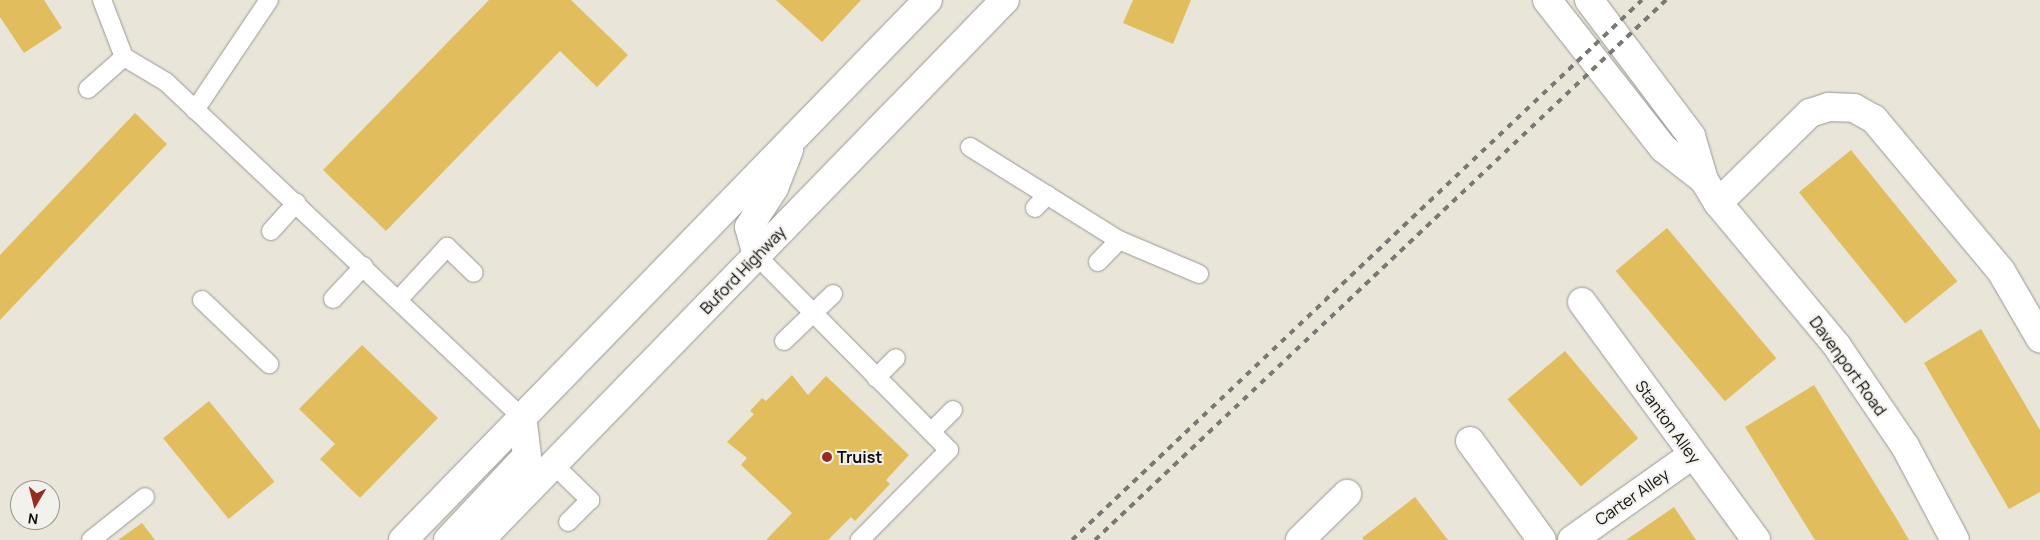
<!DOCTYPE html>
<style>
body{margin:0}
#map{position:relative;width:2040px;height:540px;overflow:hidden;background:#f2f1ec;font-family:Manrope,sans-serif}
div>[style]{position:absolute}
.built>*{inset:0;background:#e9e5d9}
.building>*{inset:0;background:#e1bd5e;transform-origin:0 0}
.roads{filter:drop-shadow(0 0 1px #999893) drop-shadow(0 0 1px #999893)}
.lane>*{height:18px;margin:-9px;padding:0 9px;transform-origin:9px;border-radius:9px;background:#fff}
.street>*{height:28px;margin:-14px;padding:0 14px;transform-origin:14px;border-radius:14px;background:#fff}
.primary>*{height:28px;margin:-14px;padding:0 14px;transform-origin:14px;border-radius:14px;background:#fff}
.rail>*{height:4px;margin-top:-2px;transform-origin:0;background:repeating-linear-gradient(90deg,#797874 0 6px,transparent 0 12px)}
.dots>*{width:14px;height:14px;translate:-50% -50%;box-sizing:border-box;border:2px solid #f2f1ec;border-radius:50%}
span{translate:-50% -50%;white-space:nowrap;text-align:center;line-height:1.15;-webkit-text-stroke:4px #f2f1ec;paint-order:stroke}
.street-label{font-size:16px;color:#0e0d0b}
.poi-label{font-size:16px;color:#0e0d0b;font-weight:700}
.left{translate:0 -50%;text-align:left}
.north{position:absolute;left:10px;top:480px;width:50px;height:50px;box-sizing:border-box;background:#f2f1ec;border:1px solid #979692;border-radius:50%;rotate:188deg;font-size:14px;font-weight:700;line-height:20px;text-align:center;color:#0e0d0b}
.north::after{content:'';display:block;margin:auto;width:18px;height:22px;background:#962c1d;clip-path:polygon(50% 0,100% 100%,50% 72%,0 100%)}
</style>
<div id="map">
<div class="built">
<div style="clip-path:polygon(evenodd,0 0,2040px 0,2040px 540px,0 540px,0 0,20px 490px,50px 490px,50px 520px,20px 520px,20px 490px)"></div>
</div>
<div class="building">
<div style="clip-path:polygon(0 0,44px 0,62px 28px,24px 53px,0 17px)"></div>
<div style="clip-path:polygon(489px 0,571px 0,628px 55px,597px 87px,560px 51px,386px 231px,323px 170px)"></div>
<div style="clip-path:polygon(776px 0,861px 0,822px 42px)"></div>
<div style="clip-path:polygon(1133px 0,1191px 0,1173px 44px,1123px 23px)"></div>
<div style="clip-path:polygon(135px 113px,167px 144px,0 320px,0 255px)"></div>
<div style="left:1851px;top:150px;width:169px;height:67px;rotate:51deg"></div>
<div style="left:1667px;top:228px;width:170px;height:67px;rotate:50deg"></div>
<div style="clip-path:polygon(1981px 329px,2040px 430px,2040px 492px,2009px 509px,1924px 363px)"></div>
<div style="clip-path:polygon(362px 345px,438px 418px,360px 498px,320px 459px,335px 444px,299px 409px)"></div>
<div style="left:1565px;top:351px;width:114px;height:75px;rotate:50deg"></div>
<div style="clip-path:polygon(792px 375px,808px 395px,826px 376px,909px 455px,886px 480px,890px 484px,855px 521px,851px 517px,828px 540px,766px 540px,792px 513px,741px 465px,747px 458px,727px 442px,754px 414px,750px 411px,762px 398px,766px 401px)"></div>
<div style="clip-path:polygon(1814px 385px,1895px 516px,1909px 540px,1815px 540px,1761px 453px,1745px 427px)"></div>
<div style="left:209px;top:401px;width:104px;height:59px;rotate:51deg"></div>
<div style="clip-path:polygon(1415px 497px,1448px 540px,1364px 540px,1362px 538px)"></div>
<div style="clip-path:polygon(1674px 507px,1696px 540px,1626px 540px)"></div>
<div style="clip-path:polygon(142px 523px,155px 540px,118px 540px)"></div>
</div>
<div class="roads">
<div class="lane">
<div style="left:102px;top:0;width:61px;rotate:68.9deg"></div>
<div style="left:124px;top:57px;width:49px;rotate:30.8deg"></div>
<div style="left:166px;top:82px;width:490px;rotate:43.3deg"></div>
<div style="left:88px;top:89px;width:48px;rotate:-41.6deg"></div>
<div style="left:195px;top:110px;width:133px;rotate:-56.1deg"></div>
<div style="left:970px;top:147px;width:176px;rotate:32deg"></div>
<div style="left:1035px;top:208px;width:18px;rotate:-47deg"></div>
<div style="left:271px;top:231px;width:38px;rotate:-48deg"></div>
<div style="left:757px;top:256px;width:273px;rotate:45.3deg"></div>
<div style="left:949px;top:450px;width:127px;rotate:134.7deg"></div>
<div style="left:1098px;top:262px;width:30px;rotate:-46deg"></div>
<div style="left:1119px;top:240px;width:87px;rotate:23deg"></div>
<div style="left:333px;top:299px;width:45px;rotate:-46.8deg"></div>
<div style="left:399px;top:299px;width:71px;rotate:-47.3deg"></div>
<div style="left:447px;top:247px;width:37px;rotate:44deg"></div>
<div style="left:202px;top:300px;width:93px;rotate:43.7deg"></div>
<div style="left:784px;top:341px;width:68px;rotate:-43.8deg"></div>
<div style="left:876px;top:378px;width:28px;rotate:-45deg"></div>
<div style="left:931px;top:432px;width:31px;rotate:-45deg"></div>
<div style="left:553px;top:464px;width:52px;rotate:44.2deg"></div>
<div style="left:590px;top:500px;width:31px;rotate:135deg"></div>
<div style="left:91px;top:540px;width:69px;rotate:-38.5deg"></div>
</div>
<div class="street">
<div style="left:1547px;top:0;width:188px;rotate:51.9deg"></div>
<div style="left:1663px;top:148px;width:52px;rotate:38deg"></div>
<div style="left:1589px;top:0;width:170px;rotate:53.1deg"></div>
<div style="left:1691px;top:136px;width:46px;rotate:73.5deg"></div>
<div style="left:1704px;top:180px;width:27px;rotate:59deg"></div>
<div style="left:1718px;top:203px;width:186px;rotate:50.2deg"></div>
<div style="left:1837px;top:346px;width:121px;rotate:55.8deg"></div>
<div style="left:1905px;top:446px;width:106px;rotate:62deg"></div>
<div style="left:1718px;top:203px;width:129px;rotate:-44.4deg"></div>
<div style="left:1810px;top:113px;width:20px;rotate:-18deg"></div>
<div style="left:1829px;top:107px;width:25px;rotate:2deg"></div>
<div style="left:1854px;top:108px;width:23px;rotate:29deg"></div>
<div style="left:1874px;top:119px;width:198px;rotate:50.1deg"></div>
<div style="left:2001px;top:271px;width:78px;rotate:59.8deg"></div>
<div style="left:1582px;top:302px;width:295px;rotate:53.8deg"></div>
<div style="left:1470px;top:441px;width:122px;rotate:54deg"></div>
<div style="left:1300px;top:540px;width:66px;rotate:-44.4deg"></div>
<div style="left:1572px;top:540px;width:147px;rotate:-35.3deg"></div>
</div>
<div class="primary">
<div style="left:757px;top:256px;width:30px;rotate:-105deg"></div>
<div style="left:749px;top:227px;width:46px;rotate:-57.3deg"></div>
<div style="left:774px;top:188px;width:41px;rotate:-68.5deg"></div>
<div style="left:403px;top:540px;width:753px;rotate:-45.81deg"></div>
<div style="left:448px;top:540px;width:115px;rotate:-46.8deg"></div>
<div style="left:527px;top:456px;width:38px;rotate:-97deg"></div>
<div style="left:480px;top:540px;width:753px;rotate:-45.81deg"></div>
</div>
</div>
<div class="rail">
<div style="left:1072px;top:540px;width:785px;rotate:-43.45deg"></div>
<div style="left:1095px;top:540px;width:786px;rotate:-43.4deg"></div>
</div>
<div class="dots">
<div style="left:827px;top:457px;background:#962c1d"></div>
</div>
<div class="street-label">
<span style="left:743px;top:270px;rotate:-46deg">Buford Highway</span>
<span style="left:1848px;top:366px;rotate:54deg">Davenport Road</span>
<span style="left:1668px;top:422px;rotate:54deg">Stanton Alley</span>
<span style="left:1632px;top:497px;rotate:-35deg">Carter Alley</span>
</div>
<div class="poi-label">
<span class="left" style="left:837px;top:457px">Truist</span>
</div>
<div class="north">N</div>
</div>
